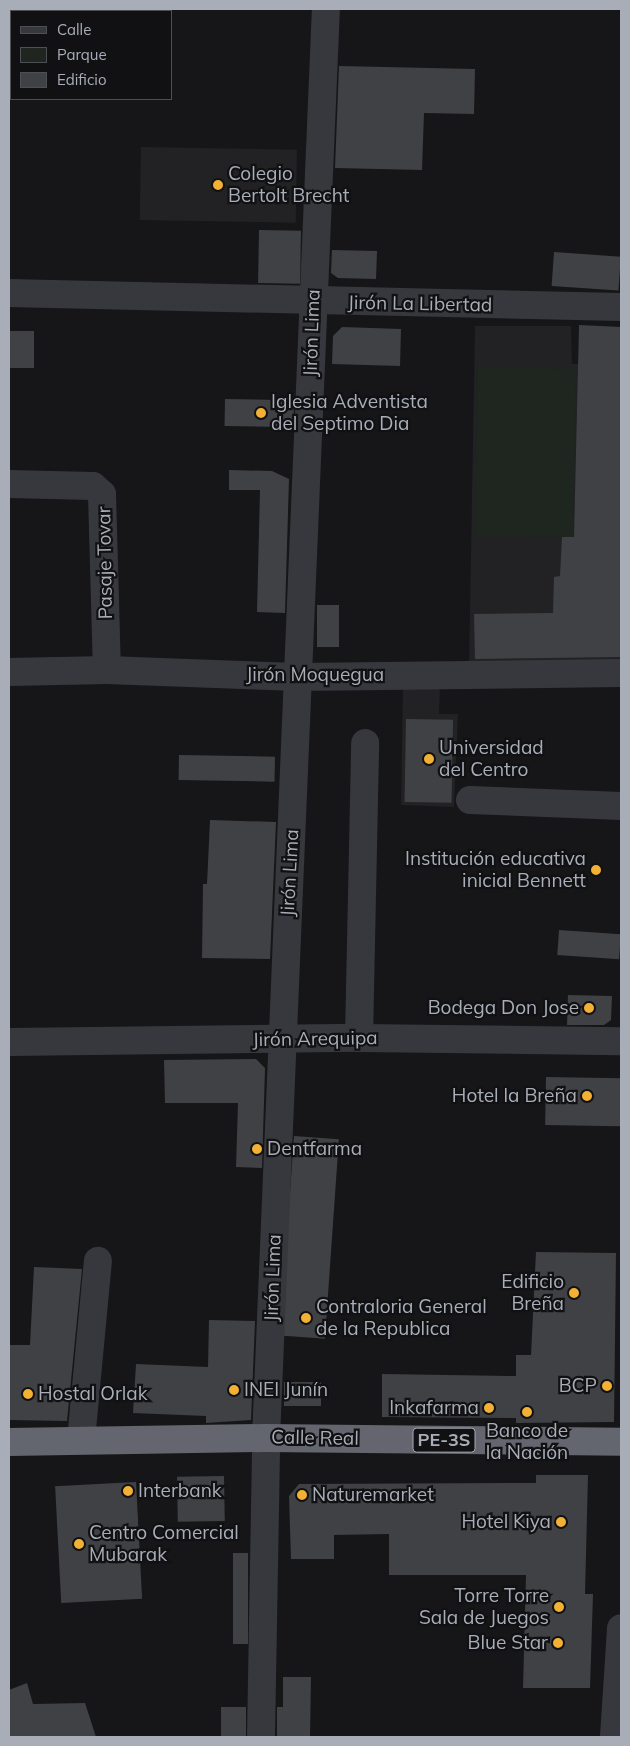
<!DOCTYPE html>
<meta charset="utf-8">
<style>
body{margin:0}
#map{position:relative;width:630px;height:1746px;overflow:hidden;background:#161618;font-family:Mulish,sans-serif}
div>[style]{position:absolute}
.built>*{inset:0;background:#222225;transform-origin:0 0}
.green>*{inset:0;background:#1e261f;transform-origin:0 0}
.building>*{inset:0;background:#404145;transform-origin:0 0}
.minor>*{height:28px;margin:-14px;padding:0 14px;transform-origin:14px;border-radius:14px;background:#37383d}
.highway>*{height:28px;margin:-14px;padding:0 14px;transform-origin:14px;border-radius:14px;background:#63666e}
.dots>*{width:14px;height:14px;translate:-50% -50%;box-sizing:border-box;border:2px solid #111113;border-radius:50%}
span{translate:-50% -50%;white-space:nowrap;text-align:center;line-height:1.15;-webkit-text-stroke:4.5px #111113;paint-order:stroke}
.shield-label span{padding:1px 4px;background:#111113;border:1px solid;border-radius:4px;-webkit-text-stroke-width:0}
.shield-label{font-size:18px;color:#a8adb8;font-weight:700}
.poi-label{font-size:19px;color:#a8adb8}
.left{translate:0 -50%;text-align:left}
.right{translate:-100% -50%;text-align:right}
.street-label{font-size:19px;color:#a8adb8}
.frame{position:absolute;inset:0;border:10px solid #a8adb8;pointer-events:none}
.legend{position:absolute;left:10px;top:10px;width:162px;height:90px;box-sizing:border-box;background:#111113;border:1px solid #4d4f55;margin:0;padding:6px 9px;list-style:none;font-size:15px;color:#a8adb8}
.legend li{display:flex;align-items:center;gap:10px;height:25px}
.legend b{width:25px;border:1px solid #4d4f55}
</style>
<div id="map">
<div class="built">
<div style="left:141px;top:147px;width:156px;height:73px;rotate:1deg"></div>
<div style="clip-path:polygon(475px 326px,571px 326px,572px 364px,621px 364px,621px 668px,469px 667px)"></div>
<div style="clip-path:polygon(403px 685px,440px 685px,439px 714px,458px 714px,454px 807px,401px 805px)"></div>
</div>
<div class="green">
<div style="left:478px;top:367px;width:98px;height:169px;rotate:1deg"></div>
</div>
<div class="building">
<div style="clip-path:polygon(339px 66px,475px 69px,474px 114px,424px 113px,422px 170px,335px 168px)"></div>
<div style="left:259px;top:230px;width:42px;height:53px;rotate:1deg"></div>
<div style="clip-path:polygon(332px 250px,377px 251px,376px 279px,338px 278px,331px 273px)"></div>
<div style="left:554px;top:252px;width:67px;height:34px;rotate:4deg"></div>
<div style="clip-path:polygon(579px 325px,621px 327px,621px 657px,475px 659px,474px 614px,553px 613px,554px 577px,560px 576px,562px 537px,574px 537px)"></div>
<div style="clip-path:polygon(342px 327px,401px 329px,400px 366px,332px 364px,333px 336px)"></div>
<div style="left:9px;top:331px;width:25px;height:37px"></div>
<div style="left:225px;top:399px;width:69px;height:27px;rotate:1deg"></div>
<div style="clip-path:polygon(229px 470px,272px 471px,289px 479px,285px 613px,257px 612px,260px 490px,229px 490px)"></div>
<div style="left:317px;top:605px;width:22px;height:42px"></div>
<div style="left:406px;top:719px;width:47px;height:83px;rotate:1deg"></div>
<div style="left:179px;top:755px;width:96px;height:25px;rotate:1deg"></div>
<div style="clip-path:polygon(210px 820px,276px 822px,270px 959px,202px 958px,203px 884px,207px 884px)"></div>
<div style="left:559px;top:930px;width:62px;height:25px;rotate:4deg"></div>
<div style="clip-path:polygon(568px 995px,612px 996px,611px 1020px,604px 1025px,567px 1025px)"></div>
<div style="clip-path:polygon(256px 1059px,265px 1068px,262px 1168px,236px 1167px,238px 1103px,165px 1103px,164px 1060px)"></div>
<div style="left:546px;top:1077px;width:75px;height:48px;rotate:1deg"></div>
<div style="left:294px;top:1136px;width:45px;height:200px;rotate:4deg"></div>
<div style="clip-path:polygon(536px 1252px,616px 1253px,614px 1422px,516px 1423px,516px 1418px,382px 1417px,382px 1374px,516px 1376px,516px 1355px,531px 1355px)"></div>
<div style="clip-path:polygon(34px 1267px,82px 1269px,67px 1421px,9px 1420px,9px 1345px,30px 1345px)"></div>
<div style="clip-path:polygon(209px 1320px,255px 1321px,251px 1420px,206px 1423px,206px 1416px,133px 1413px,136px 1364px,208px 1367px)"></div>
<div style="left:284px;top:1382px;width:37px;height:24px"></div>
<div style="clip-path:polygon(536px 1475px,588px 1475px,585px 1594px,593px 1594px,590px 1688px,523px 1688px,526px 1575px,389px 1575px,389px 1534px,334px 1535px,334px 1559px,291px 1559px,289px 1496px,299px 1484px,536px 1483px)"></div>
<div style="left:224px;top:1476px;width:45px;height:47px;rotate:89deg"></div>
<div style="left:136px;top:1482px;width:117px;height:81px;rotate:87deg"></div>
<div style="left:233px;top:1553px;width:15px;height:91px"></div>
<div style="clip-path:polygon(283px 1677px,311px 1677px,310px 1737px,277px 1737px,277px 1707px,283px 1707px)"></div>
<div style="clip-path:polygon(27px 1683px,33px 1704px,85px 1703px,96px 1737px,9px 1737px,9px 1690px)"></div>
<div style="left:221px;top:1707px;width:25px;height:30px"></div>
</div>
<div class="minor">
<div style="left:9px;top:293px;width:612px;rotate:1.31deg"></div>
<div style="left:9px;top:484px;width:84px;rotate:1.4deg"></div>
<div style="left:93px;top:486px;width:12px;rotate:42deg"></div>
<div style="left:102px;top:494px;width:176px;rotate:88.4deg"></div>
<div style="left:9px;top:672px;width:98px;rotate:-1.2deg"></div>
<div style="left:107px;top:670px;width:191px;rotate:2.1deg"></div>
<div style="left:298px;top:677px;width:323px;rotate:-0.7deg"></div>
<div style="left:470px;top:800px;width:151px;rotate:2.3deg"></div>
<div style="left:359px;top:1038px;width:295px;rotate:-88.8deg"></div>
<div style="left:9px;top:1042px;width:350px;rotate:-0.7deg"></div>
<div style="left:359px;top:1038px;width:262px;rotate:0.7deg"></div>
<div style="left:81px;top:1440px;width:180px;rotate:-84.6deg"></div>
<div style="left:261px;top:1737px;width:299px;rotate:-89deg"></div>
<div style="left:266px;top:1438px;width:1430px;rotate:-87.6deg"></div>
<div style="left:614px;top:1737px;width:109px;rotate:-86.3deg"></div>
</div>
<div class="highway">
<div style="left:9px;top:1442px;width:257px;rotate:-0.9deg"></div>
<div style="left:266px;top:1438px;width:355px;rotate:0.6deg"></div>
</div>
<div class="dots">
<div style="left:218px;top:185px;background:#f2b134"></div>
<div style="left:261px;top:413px;background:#f2b134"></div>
<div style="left:429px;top:759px;background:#f2b134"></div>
<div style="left:596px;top:870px;background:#f2b134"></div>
<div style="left:589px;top:1008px;background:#f2b134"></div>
<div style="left:587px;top:1096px;background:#f2b134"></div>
<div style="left:257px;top:1149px;background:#f2b134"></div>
<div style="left:574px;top:1293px;background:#f2b134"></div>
<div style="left:306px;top:1318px;background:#f2b134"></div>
<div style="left:607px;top:1386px;background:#f2b134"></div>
<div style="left:234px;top:1390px;background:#f2b134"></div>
<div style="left:28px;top:1394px;background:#f2b134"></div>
<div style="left:489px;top:1408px;background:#f2b134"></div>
<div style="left:527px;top:1412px;background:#f2b134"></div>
<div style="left:128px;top:1491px;background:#f2b134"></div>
<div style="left:302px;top:1495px;background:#f2b134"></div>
<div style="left:561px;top:1522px;background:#f2b134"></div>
<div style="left:79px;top:1544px;background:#f2b134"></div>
<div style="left:559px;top:1607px;background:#f2b134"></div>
<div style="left:558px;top:1643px;background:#f2b134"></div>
</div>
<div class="shield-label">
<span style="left:444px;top:1440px">PE-3S</span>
</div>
<div class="poi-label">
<span class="left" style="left:228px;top:185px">Colegio<br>Bertolt Brecht</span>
<span class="left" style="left:271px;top:413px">Iglesia Adventista<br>del Septimo Dia</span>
<span class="left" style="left:439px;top:759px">Universidad<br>del Centro</span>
<span class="right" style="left:586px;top:870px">Institución educativa<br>inicial Bennett</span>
<span class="right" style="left:579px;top:1008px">Bodega Don Jose</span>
<span class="right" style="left:577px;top:1096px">Hotel la Breña</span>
<span class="left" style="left:267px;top:1149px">Dentfarma</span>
<span class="right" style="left:564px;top:1293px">Edificio<br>Breña</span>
<span class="left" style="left:316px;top:1318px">Contraloria General<br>de la Republica</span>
<span class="right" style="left:597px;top:1386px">BCP</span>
<span class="left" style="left:244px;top:1390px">INEI Junín</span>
<span class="left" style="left:38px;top:1394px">Hostal Orlak</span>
<span class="right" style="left:479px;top:1408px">Inkafarma</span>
<span style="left:527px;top:1442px">Banco de<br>la Nación</span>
<span class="left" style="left:138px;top:1491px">Interbank</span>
<span class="left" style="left:312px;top:1495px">Naturemarket</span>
<span class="right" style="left:551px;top:1522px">Hotel Kiya</span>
<span class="left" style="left:89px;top:1544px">Centro Comercial<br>Mubarak</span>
<span class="right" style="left:549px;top:1607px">Torre Torre<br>Sala de Juegos</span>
<span class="right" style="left:548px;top:1643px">Blue Star</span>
</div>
<div class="street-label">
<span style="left:420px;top:304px;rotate:1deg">Jirón La Libertad</span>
<span style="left:312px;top:333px;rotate:-88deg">Jirón Lima</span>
<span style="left:105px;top:563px;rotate:-91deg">Pasaje Tovar</span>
<span style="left:315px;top:675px">Jirón Moquegua</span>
<span style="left:290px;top:873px;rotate:-87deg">Jirón Lima</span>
<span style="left:315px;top:1039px;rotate:-1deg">Jirón Arequipa</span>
<span style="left:273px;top:1278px;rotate:-88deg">Jirón Lima</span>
<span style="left:315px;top:1438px;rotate:1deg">Calle Real</span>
</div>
<div class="frame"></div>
<ul class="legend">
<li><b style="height:6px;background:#37383d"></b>Calle</li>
<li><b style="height:14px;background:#1e261f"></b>Parque</li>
<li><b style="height:14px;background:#404145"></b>Edificio</li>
</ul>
</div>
